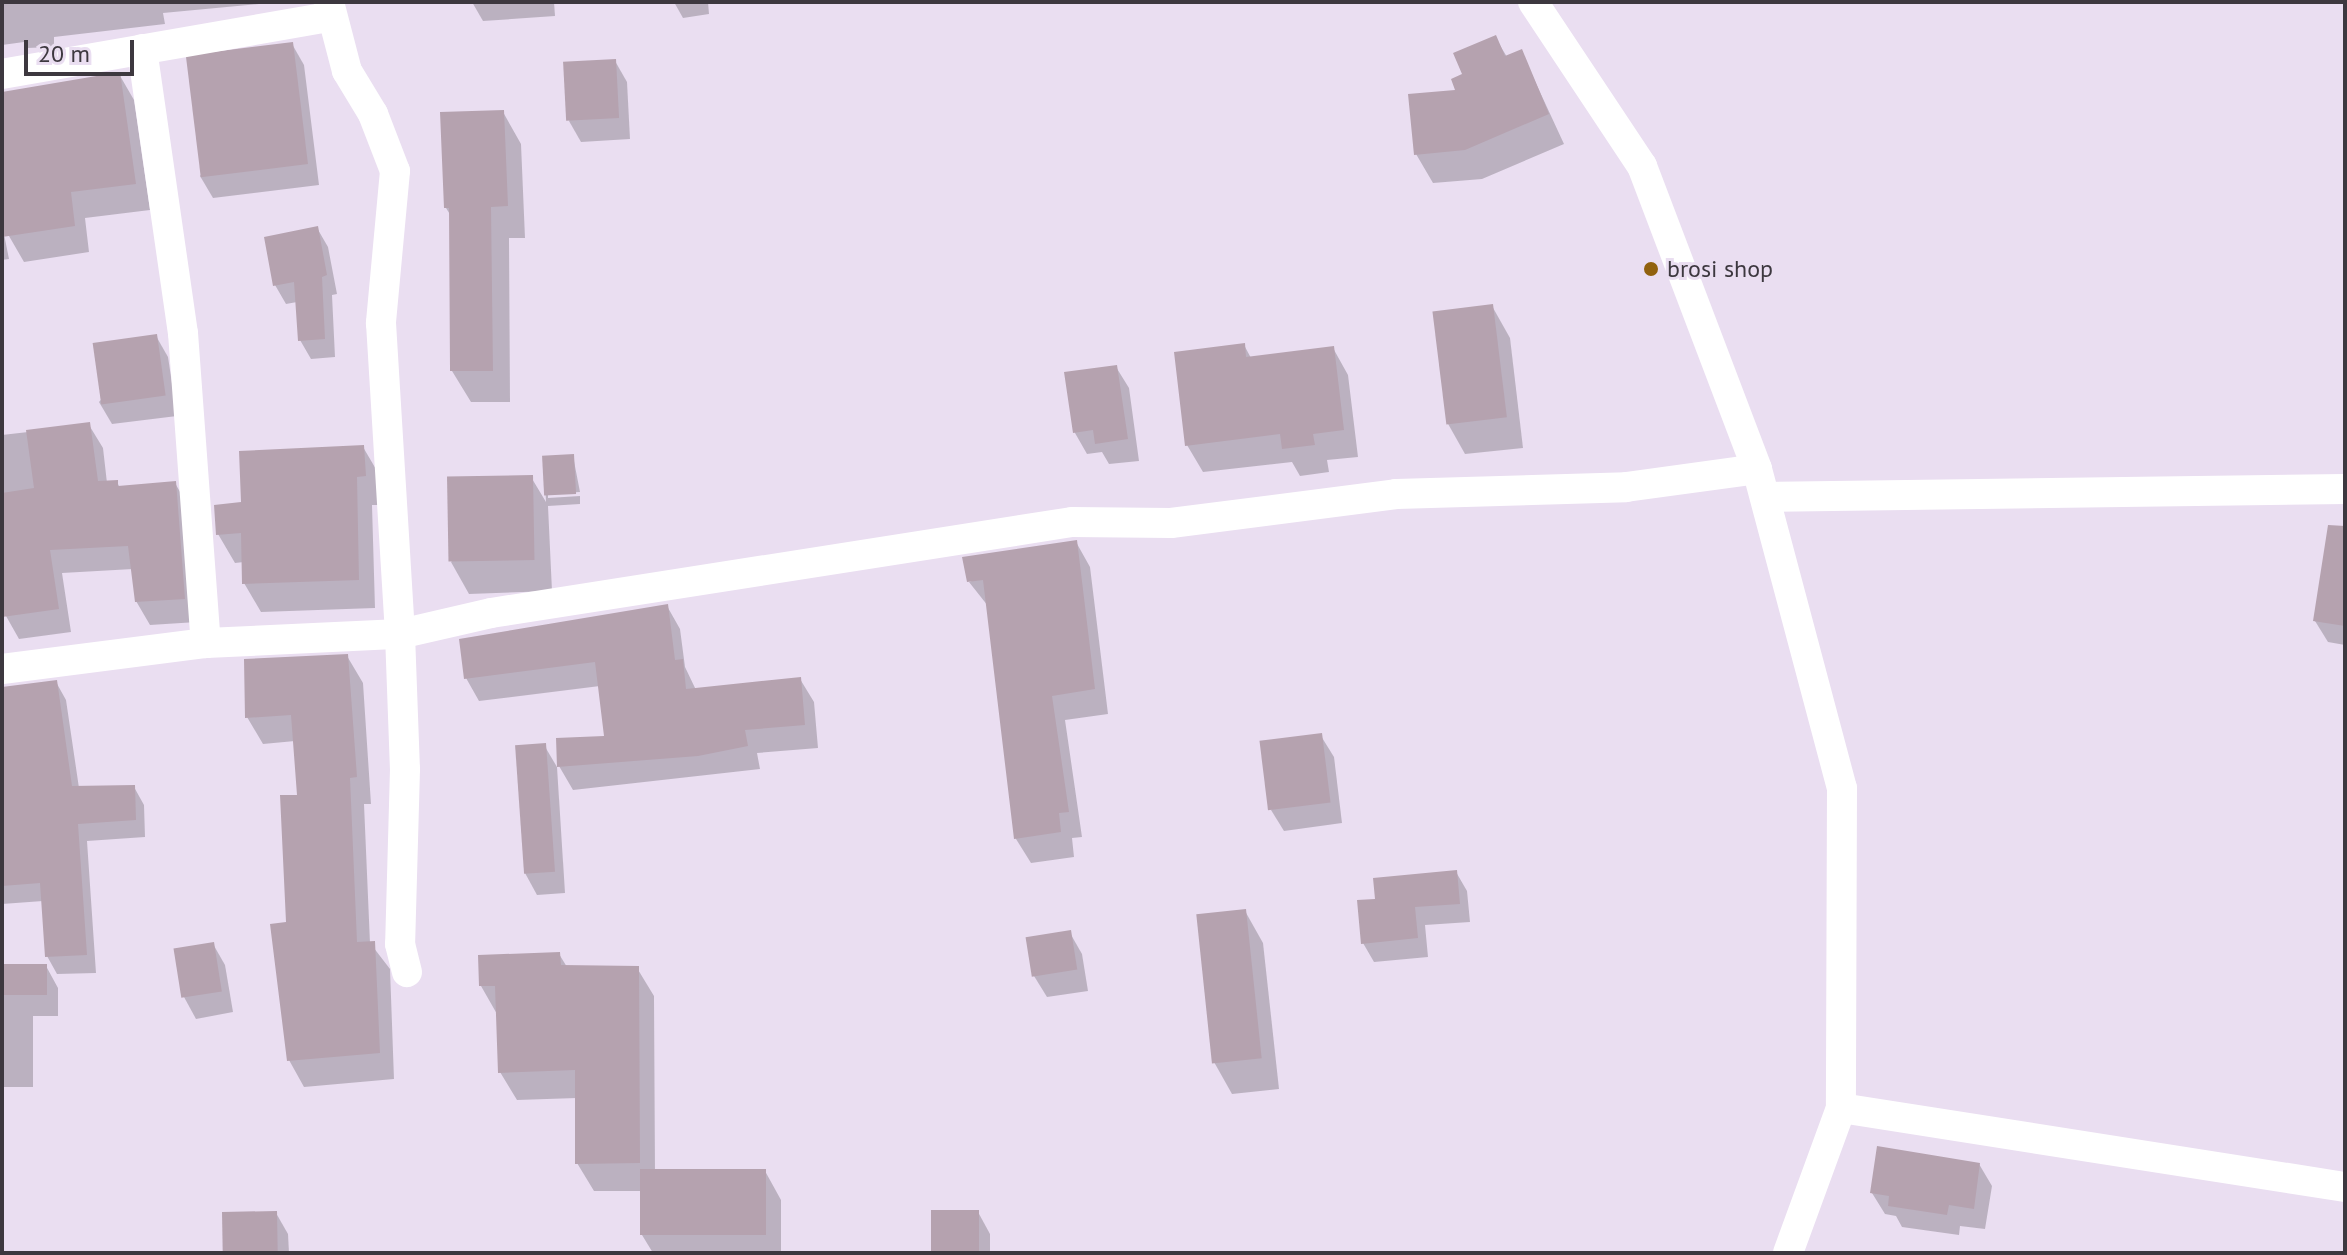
<!DOCTYPE html>
<style>
body{margin:0}
#map{position:relative;width:2347px;height:1255px;overflow:hidden;background:#eadef1;font-family:"PT Sans",sans-serif}
div>[style]{position:absolute}
.shadow>*{inset:0;background:#0003}
.building>*{inset:0;background:#b5a2af;transform-origin:0 0}
.street>*{height:30px;margin:-15px;padding:0 15px;transform-origin:15px;border-radius:15px;background:#fff}
.dots>*{width:22px;height:22px;translate:-50% -50%;box-sizing:border-box;border:4px solid #eadef1;border-radius:50%}
span{translate:-50% -50%;white-space:nowrap;text-align:center;line-height:1.15;-webkit-text-stroke:6px #eadef1;paint-order:stroke}
.poi-label{font-size:24px;color:#3d383f}
.left{translate:0 -50%;text-align:left}
.frame{position:absolute;inset:0;border:4px solid #3d383f;pointer-events:none}
.scale{position:absolute;left:24px;top:40px;width:110px;height:36px;box-sizing:border-box;border:4px solid #3d383f;border-top:0;padding-left:10px;font-size:24px;line-height:28px;white-space:nowrap;color:#3d383f;-webkit-text-stroke:6px #eadef1;paint-order:stroke}
</style>
<div id="map">
<div class="shadow">
<div style="clip-path:polygon(2px 2px,259px 2px,259px 4px,163px 13px,165px 24px,54px 37px,54px 47px,27px 48px,24px 42px,2px 45px)"></div>
<div style="clip-path:polygon(472px 2px,554px 2px,555px 16px,483px 21px)"></div>
<div style="clip-path:polygon(674px 2px,708px 2px,709px 14px,683px 18px)"></div>
<div style="clip-path:polygon(1495px 37px,1507px 57px,1521px 51px,1564px 144px,1482px 179px,1433px 183px,1416px 154px,1465px 75px)"></div>
<div style="clip-path:polygon(292px 44px,304px 65px,319px 185px,213px 198px,200px 176px)"></div>
<div style="clip-path:polygon(615px 61px,627px 82px,630px 139px,581px 142px,569px 121px)"></div>
<div style="clip-path:polygon(119px 74px,134px 100px,150px 210px,85px 218px,89px 252px,24px 262px,9px 236px,2px 93px)"></div>
<div style="clip-path:polygon(503px 112px,521px 144px,525px 238px,509px 238px,510px 402px,471px 402px,452px 371px,451px 216px,446px 208px)"></div>
<div style="clip-path:polygon(2px 224px,9px 259px,2px 260px)"></div>
<div style="clip-path:polygon(317px 228px,328px 247px,337px 294px,332px 295px,335px 357px,311px 359px,300px 340px,297px 302px,286px 304px,275px 285px)"></div>
<div style="clip-path:polygon(1492px 306px,1510px 338px,1523px 448px,1465px 454px,1447px 422px)"></div>
<div style="clip-path:polygon(156px 336px,168px 357px,177px 416px,112px 424px,99px 402px)"></div>
<div style="clip-path:polygon(1244px 345px,1251px 358px,1333px 348px,1348px 375px,1358px 457px,1327px 460px,1329px 472px,1300px 476px,1292px 462px,1203px 472px,1187px 445px)"></div>
<div style="clip-path:polygon(1116px 367px,1129px 388px,1139px 461px,1109px 464px,1102px 452px,1087px 454px,1075px 433px,1067px 374px)"></div>
<div style="clip-path:polygon(89px 425px,103px 448px,107px 483px,117px 482px,120px 488px,175px 483px,188px 506px,197px 622px,150px 625px,136px 601px,133px 569px,62px 573px,71px 632px,19px 639px,6px 616px,2px 589px,2px 435px)"></div>
<div style="clip-path:polygon(363px 447px,380px 476px,381px 505px,372px 505px,375px 608px,261px 612px,244px 583px,244px 562px,235px 563px,218px 534px,244px 504px)"></div>
<div style="clip-path:polygon(573px 456px,580px 492px,548px 494px,548px 498px,580px 496px,580px 504px,548px 506px,552px 591px,469px 594px,451px 562px,531px 477px,546px 502px,544px 458px)"></div>
<div style="clip-path:polygon(1076px 542px,1090px 567px,1108px 714px,1065px 720px,1082px 837px,1072px 838px,1074px 857px,1031px 863px,1016px 839px,988px 606px,969px 582px)"></div>
<div style="clip-path:polygon(2345px 544px,2345px 645px,2328px 642px,2315px 621px)"></div>
<div style="clip-path:polygon(667px 606px,680px 629px,685px 667px,696px 690px,800px 679px,814px 702px,818px 748px,757px 753px,760px 769px,573px 790px,559px 766px,606px 738px,600px 686px,479px 701px,466px 678px)"></div>
<div style="clip-path:polygon(347px 656px,363px 683px,371px 804px,364px 804px,370px 943px,390px 969px,394px 1079px,304px 1087px,289px 1060px,288px 924px,299px 797px,295px 741px,263px 744px,247px 717px)"></div>
<div style="clip-path:polygon(56px 682px,66px 700px,79px 788px,134px 787px,144px 805px,145px 837px,87px 841px,96px 973px,57px 974px,47px 956px,43px 901px,2px 904px,2px 700px)"></div>
<div style="clip-path:polygon(1321px 736px,1334px 757px,1342px 823px,1284px 831px,1271px 810px)"></div>
<div style="clip-path:polygon(544px 745px,557px 767px,565px 893px,537px 895px,525px 873px)"></div>
<div style="clip-path:polygon(1456px 872px,1467px 891px,1470px 922px,1425px 925px,1428px 957px,1374px 962px,1363px 943px,1378px 900px)"></div>
<div style="clip-path:polygon(1245px 911px,1263px 943px,1279px 1089px,1232px 1094px,1214px 1062px)"></div>
<div style="clip-path:polygon(1070px 933px,1082px 954px,1088px 991px,1047px 997px,1034px 976px)"></div>
<div style="clip-path:polygon(213px 944px,225px 965px,233px 1012px,196px 1019px,184px 997px)"></div>
<div style="clip-path:polygon(559px 954px,567px 967px,637px 968px,654px 996px,655px 1171px,765px 1171px,781px 1200px,781px 1253px,653px 1253px,642px 1235px,642px 1191px,594px 1191px,577px 1163px,577px 1098px,517px 1100px,500px 1072px,497px 1014px,481px 986px)"></div>
<div style="clip-path:polygon(2px 966px,46px 966px,58px 988px,58px 1016px,33px 1016px,33px 1087px,2px 1087px)"></div>
<div style="clip-path:polygon(1979px 1164px,1992px 1186px,1985px 1229px,1960px 1226px,1959px 1235px,1902px 1227px,1896px 1216px,1885px 1214px,1872px 1193px)"></div>
<div style="clip-path:polygon(978px 1212px,990px 1234px,990px 1253px,933px 1253px)"></div>
<div style="clip-path:polygon(276px 1213px,288px 1234px,289px 1253px,225px 1253px)"></div>
</div>
<div class="building">
<div style="clip-path:polygon(1496px 35px,1505px 56px,1522px 49px,1549px 114px,1465px 150px,1414px 155px,1408px 94px,1455px 90px,1451px 79px,1462px 74px,1453px 53px)"></div>
<div style="left:293px;top:42px;width:123px;height:108px;rotate:83deg"></div>
<div style="left:616px;top:59px;width:59px;height:53px;rotate:87deg"></div>
<div style="clip-path:polygon(120px 72px,136px 184px,71px 192px,75px 226px,2px 237px,2px 92px)"></div>
<div style="clip-path:polygon(504px 110px,508px 206px,491px 207px,493px 371px,450px 371px,449px 208px,444px 208px,440px 112px)"></div>
<div style="clip-path:polygon(318px 226px,327px 275px,322px 277px,325px 339px,298px 341px,294px 282px,273px 286px,264px 237px)"></div>
<div style="left:1493px;top:304px;width:114px;height:61px;rotate:83deg"></div>
<div style="left:157px;top:334px;width:62px;height:65px;rotate:82deg"></div>
<div style="clip-path:polygon(1245px 343px,1246px 357px,1334px 346px,1344px 430px,1313px 434px,1315px 445px,1282px 449px,1280px 434px,1185px 446px,1174px 352px)"></div>
<div style="clip-path:polygon(1117px 365px,1128px 439px,1095px 444px,1093px 430px,1073px 433px,1064px 372px)"></div>
<div style="clip-path:polygon(90px 422px,98px 481px,118px 480px,118px 486px,176px 481px,185px 599px,135px 602px,128px 546px,50px 550px,59px 609px,2px 617px,2px 493px,34px 488px,26px 430px)"></div>
<div style="clip-path:polygon(364px 445px,366px 476px,357px 477px,359px 580px,242px 584px,241px 533px,216px 535px,214px 505px,241px 502px,239px 451px)"></div>
<div style="left:574px;top:454px;width:40px;height:32px;rotate:87deg"></div>
<div style="left:533px;top:475px;width:85px;height:86px;rotate:89deg"></div>
<div style="clip-path:polygon(2328px 525px,2345px 526px,2345px 626px,2313px 621px)"></div>
<div style="clip-path:polygon(1077px 540px,1095px 689px,1052px 696px,1069px 812px,1059px 813px,1061px 832px,1014px 839px,983px 580px,967px 582px,962px 557px)"></div>
<div style="clip-path:polygon(668px 604px,675px 660px,683px 659px,686px 689px,801px 677px,805px 725px,745px 730px,748px 746px,698px 756px,557px 767px,556px 738px,604px 736px,595px 662px,464px 679px,459px 639px)"></div>
<div style="clip-path:polygon(348px 654px,357px 777px,350px 778px,357px 942px,375px 941px,380px 1053px,287px 1061px,270px 924px,286px 922px,280px 795px,297px 795px,291px 715px,245px 718px,244px 659px)"></div>
<div style="clip-path:polygon(57px 680px,72px 786px,135px 785px,136px 820px,78px 824px,87px 955px,45px 957px,40px 883px,2px 886px,2px 687px)"></div>
<div style="left:1322px;top:733px;width:70px;height:63px;rotate:83deg"></div>
<div style="left:546px;top:743px;width:129px;height:31px;rotate:86deg"></div>
<div style="clip-path:polygon(1457px 870px,1460px 904px,1415px 907px,1418px 938px,1361px 944px,1357px 900px,1375px 899px,1373px 878px)"></div>
<div style="left:1246px;top:909px;width:150px;height:50px;rotate:84deg"></div>
<div style="left:1071px;top:930px;width:40px;height:46px;rotate:81deg"></div>
<div style="left:214px;top:942px;width:50px;height:41px;rotate:81deg"></div>
<div style="clip-path:polygon(560px 952px,561px 965px,639px 966px,640px 1163px,575px 1164px,575px 1070px,498px 1073px,495px 986px,479px 986px,478px 955px)"></div>
<div style="left:2px;top:964px;width:45px;height:31px"></div>
<div style="clip-path:polygon(1877px 1146px,1980px 1163px,1974px 1209px,1949px 1205px,1947px 1215px,1888px 1206px,1889px 1196px,1870px 1193px)"></div>
<div style="left:640px;top:1169px;width:126px;height:66px"></div>
<div style="left:931px;top:1210px;width:48px;height:43px"></div>
<div style="left:277px;top:1211px;width:42px;height:55px;rotate:89deg"></div>
</div>
<div class="street">
<div style="left:329px;top:2px;width:71px;rotate:75.4deg"></div>
<div style="left:347px;top:71px;width:50px;rotate:58.8deg"></div>
<div style="left:373px;top:114px;width:61px;rotate:68.9deg"></div>
<div style="left:395px;top:171px;width:153px;rotate:95.3deg"></div>
<div style="left:381px;top:323px;width:312px;rotate:86.5deg"></div>
<div style="left:400px;top:634px;width:135px;rotate:87.9deg"></div>
<div style="left:405px;top:769px;width:175px;rotate:91.6deg"></div>
<div style="left:400px;top:944px;width:29px;rotate:76deg"></div>
<div style="left:1533px;top:2px;width:197px;rotate:56.4deg"></div>
<div style="left:1642px;top:166px;width:324px;rotate:69.2deg"></div>
<div style="left:1757px;top:469px;width:330px;rotate:75.1deg"></div>
<div style="left:1842px;top:788px;width:320px;rotate:90.2deg"></div>
<div style="left:1841px;top:1108px;width:154px;rotate:110.1deg"></div>
<div style="left:142px;top:49px;width:287px;rotate:81.8deg"></div>
<div style="left:183px;top:333px;width:311px;rotate:85.8deg"></div>
<div style="left:2px;top:74px;width:333px;rotate:-9.9deg"></div>
<div style="left:1765px;top:497px;width:580px;rotate:-0.79deg"></div>
<div style="left:2px;top:669px;width:206px;rotate:-7.3deg"></div>
<div style="left:206px;top:643px;width:194px;rotate:-2.7deg"></div>
<div style="left:400px;top:634px;width:93px;rotate:-13deg"></div>
<div style="left:491px;top:613px;width:588px;rotate:-8.9deg"></div>
<div style="left:1072px;top:522px;width:99px;rotate:0.6deg"></div>
<div style="left:1171px;top:523px;width:227px;rotate:-7.3deg"></div>
<div style="left:1396px;top:494px;width:230px;rotate:-1.7deg"></div>
<div style="left:1626px;top:487px;width:132px;rotate:-7.8deg"></div>
<div style="left:1841px;top:1108px;width:510px;rotate:8.91deg"></div>
</div>
<div class="dots">
<div style="left:1651px;top:269px;background:#91610e"></div>
</div>
<div class="poi-label">
<span class="left" style="left:1667px;top:269px">brosi shop</span>
</div>
<div class="frame"></div>
<div class="scale">20 m</div>
</div>
